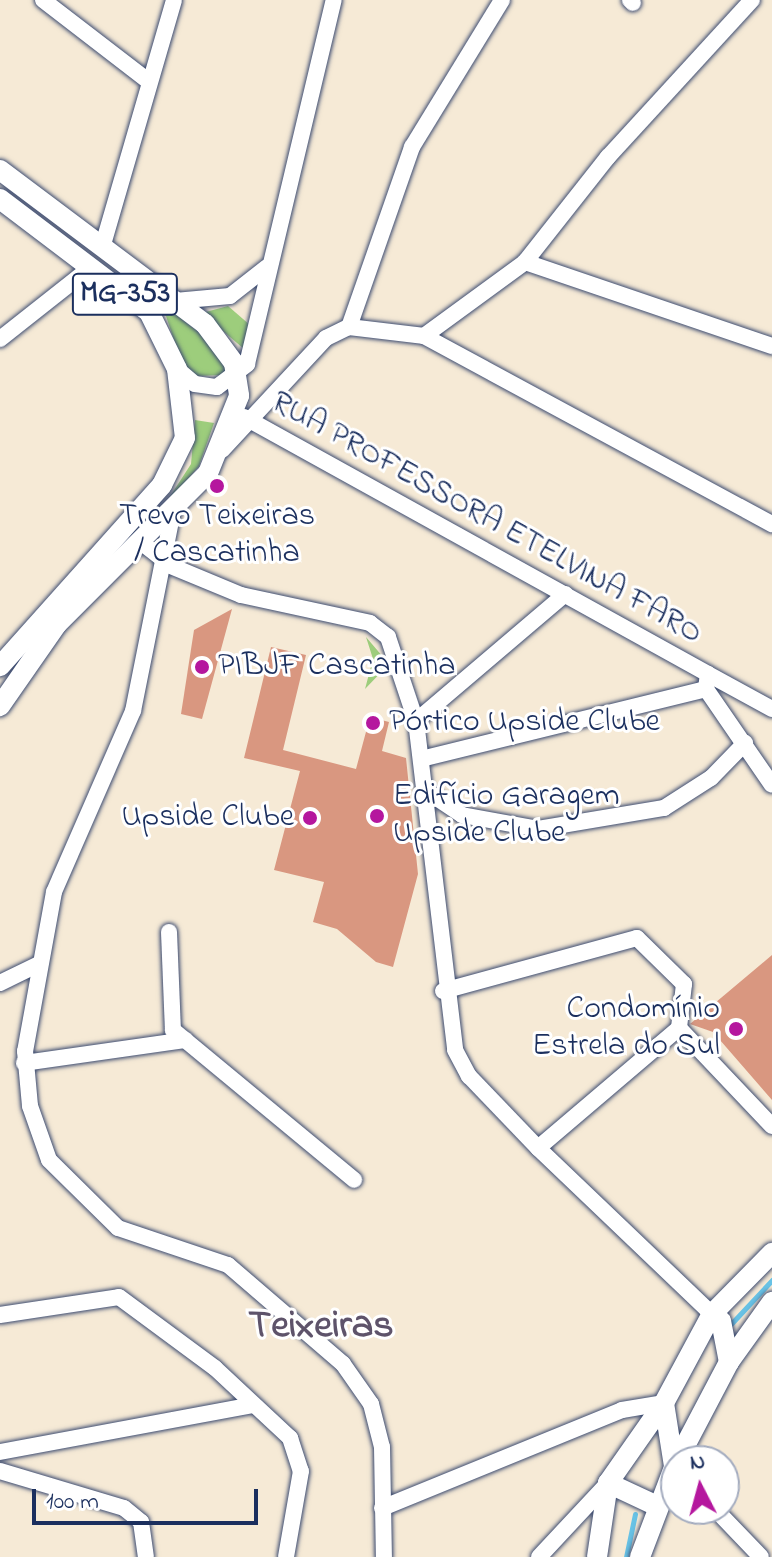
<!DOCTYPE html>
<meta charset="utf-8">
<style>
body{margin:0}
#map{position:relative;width:772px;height:1557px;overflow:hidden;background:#f6ead6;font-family:"Indie Flower",sans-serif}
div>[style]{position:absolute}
.green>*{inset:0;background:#9dcd7c}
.stream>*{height:5px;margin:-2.5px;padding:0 2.5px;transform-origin:2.5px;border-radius:2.5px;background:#68c2e5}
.building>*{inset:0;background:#d99780}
.roads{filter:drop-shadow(0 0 2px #3c4b70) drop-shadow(0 0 2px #3c4b70)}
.minor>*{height:16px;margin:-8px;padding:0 8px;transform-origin:8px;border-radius:8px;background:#fff}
.major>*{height:20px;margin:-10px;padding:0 10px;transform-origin:10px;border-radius:10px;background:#fff}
.dots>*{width:22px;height:22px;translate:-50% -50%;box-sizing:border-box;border:4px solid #fff;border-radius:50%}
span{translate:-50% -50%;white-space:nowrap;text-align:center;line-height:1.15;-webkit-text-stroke:6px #fff;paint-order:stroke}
.shield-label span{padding:2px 6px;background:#fff;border:2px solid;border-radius:6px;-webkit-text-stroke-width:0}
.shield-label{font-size:30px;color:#1b2f5e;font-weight:700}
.poi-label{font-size:32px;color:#1b2f5e}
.left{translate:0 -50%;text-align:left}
.right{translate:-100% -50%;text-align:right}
.street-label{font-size:32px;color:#1b2f5e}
.district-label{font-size:40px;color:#5e536a;font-weight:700}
.north{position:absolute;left:660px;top:1445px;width:80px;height:80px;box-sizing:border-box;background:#fff;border:2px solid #a4acbf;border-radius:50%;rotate:354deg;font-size:22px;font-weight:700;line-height:32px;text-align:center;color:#1b2f5e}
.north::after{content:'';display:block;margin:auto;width:28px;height:36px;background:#b5179e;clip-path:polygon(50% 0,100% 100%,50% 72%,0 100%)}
.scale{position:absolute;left:32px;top:1489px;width:226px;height:36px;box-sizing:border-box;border:4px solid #1b2f5e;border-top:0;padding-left:10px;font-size:24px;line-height:28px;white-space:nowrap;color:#1b2f5e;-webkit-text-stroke:6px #fff;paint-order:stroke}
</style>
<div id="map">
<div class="green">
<div style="clip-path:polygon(127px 276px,211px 342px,228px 370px,223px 375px,197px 376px,182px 364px,166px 316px,123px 281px)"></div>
<div style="clip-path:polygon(228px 306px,250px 325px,244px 349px,202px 313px)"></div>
<div style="clip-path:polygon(195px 420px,214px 423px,199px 466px,160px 512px,191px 464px)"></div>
<div style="clip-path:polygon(366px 637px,389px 664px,365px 689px,373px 659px)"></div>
</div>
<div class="stream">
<div style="left:730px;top:1325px;width:62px;rotate:-47deg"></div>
<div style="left:626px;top:1557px;width:44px;rotate:-78.2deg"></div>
</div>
<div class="building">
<div style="clip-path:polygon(232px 609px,202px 719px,181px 714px,194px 630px)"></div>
<div style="clip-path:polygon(271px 647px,306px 655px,283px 750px,356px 769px,370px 717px,389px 722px,382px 751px,406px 758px,418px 874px,393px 967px,376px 962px,337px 929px,313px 922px,324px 882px,274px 870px,300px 771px,244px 758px)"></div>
<div style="clip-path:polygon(772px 955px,772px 1100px,713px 1032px,690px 1024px)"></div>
</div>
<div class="roads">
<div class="minor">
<div style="left:43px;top:0;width:133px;rotate:37.6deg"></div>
<div style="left:630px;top:0;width:4px;rotate:45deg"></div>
<div style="left:102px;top:248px;width:258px;rotate:-73.8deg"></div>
<div style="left:525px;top:262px;width:261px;rotate:18.8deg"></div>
<div style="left:175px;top:301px;width:55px;rotate:-5.2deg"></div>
<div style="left:230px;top:296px;width:47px;rotate:-38.1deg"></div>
<div style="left:349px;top:327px;width:191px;rotate:-70.7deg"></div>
<div style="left:412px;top:147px;width:172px;rotate:-58.5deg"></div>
<div style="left:424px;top:336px;width:396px;rotate:28.4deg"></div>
<div style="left:0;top:339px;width:115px;rotate:-38.3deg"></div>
<div style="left:177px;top:369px;width:23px;rotate:40deg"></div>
<div style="left:195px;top:384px;width:22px;rotate:8deg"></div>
<div style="left:217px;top:387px;width:38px;rotate:-37deg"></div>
<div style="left:247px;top:364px;width:374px;rotate:-76.6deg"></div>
<div style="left:244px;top:417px;width:530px;rotate:28.98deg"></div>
<div style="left:708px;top:674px;width:15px;rotate:98deg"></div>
<div style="left:706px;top:689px;width:116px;rotate:55.5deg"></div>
<div style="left:222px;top:450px;width:153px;rotate:-47.1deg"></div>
<div style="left:326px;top:338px;width:25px;rotate:-26deg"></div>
<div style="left:349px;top:327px;width:76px;rotate:6.8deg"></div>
<div style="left:424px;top:336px;width:125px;rotate:-36.2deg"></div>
<div style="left:525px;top:262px;width:134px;rotate:-51.7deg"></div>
<div style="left:608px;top:157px;width:213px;rotate:-47.5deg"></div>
<div style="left:173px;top:511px;width:204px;rotate:101.3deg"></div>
<div style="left:133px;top:711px;width:197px;rotate:113.6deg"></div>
<div style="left:54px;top:892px;width:162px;rotate:100.3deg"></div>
<div style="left:25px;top:1051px;width:55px;rotate:84.8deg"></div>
<div style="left:30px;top:1106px;width:57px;rotate:70.6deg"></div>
<div style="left:49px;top:1160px;width:97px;rotate:44.6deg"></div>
<div style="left:118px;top:1228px;width:116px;rotate:18.6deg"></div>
<div style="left:228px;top:1265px;width:152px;rotate:40.7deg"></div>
<div style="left:343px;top:1364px;width:49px;rotate:55deg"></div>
<div style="left:371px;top:1404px;width:44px;rotate:75.7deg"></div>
<div style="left:382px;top:1447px;width:110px;rotate:89deg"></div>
<div style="left:142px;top:543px;width:37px;rotate:38deg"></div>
<div style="left:171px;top:566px;width:76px;rotate:22.5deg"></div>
<div style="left:241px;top:595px;width:132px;rotate:12.2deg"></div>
<div style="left:370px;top:623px;width:23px;rotate:38deg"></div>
<div style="left:388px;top:637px;width:89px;rotate:71.6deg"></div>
<div style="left:416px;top:721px;width:331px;rotate:83.2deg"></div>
<div style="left:455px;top:1050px;width:30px;rotate:62deg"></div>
<div style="left:469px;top:1076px;width:100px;rotate:46.2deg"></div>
<div style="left:538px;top:1148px;width:240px;rotate:43.7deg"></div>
<div style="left:708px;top:674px;width:73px;rotate:28.7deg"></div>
<div style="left:416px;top:721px;width:196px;rotate:-40.4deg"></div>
<div style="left:421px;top:759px;width:293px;rotate:-13.8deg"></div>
<div style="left:425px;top:790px;width:45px;rotate:34deg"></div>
<div style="left:462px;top:815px;width:77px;rotate:10.4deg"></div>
<div style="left:538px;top:829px;width:128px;rotate:-9.5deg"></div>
<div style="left:664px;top:808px;width:56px;rotate:-32.6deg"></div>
<div style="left:711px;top:778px;width:49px;rotate:-45.8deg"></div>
<div style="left:169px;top:932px;width:98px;rotate:87.7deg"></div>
<div style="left:173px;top:1030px;width:235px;rotate:39.6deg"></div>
<div style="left:0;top:983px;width:43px;rotate:-26deg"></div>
<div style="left:443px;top:991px;width:201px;rotate:-15.3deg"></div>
<div style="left:637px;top:938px;width:66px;rotate:44.4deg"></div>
<div style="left:684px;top:984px;width:44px;rotate:96.5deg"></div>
<div style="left:679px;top:1028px;width:185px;rotate:139.6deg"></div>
<div style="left:679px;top:1028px;width:135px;rotate:46.5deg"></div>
<div style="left:24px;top:1063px;width:163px;rotate:-8.1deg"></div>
<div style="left:0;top:1315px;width:120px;rotate:-8.6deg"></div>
<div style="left:119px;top:1297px;width:119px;rotate:36.5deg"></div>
<div style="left:215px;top:1368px;width:103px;rotate:43deg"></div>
<div style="left:290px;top:1438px;width:35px;rotate:72deg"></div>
<div style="left:301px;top:1471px;width:87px;rotate:99.9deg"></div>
<div style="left:0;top:1452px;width:258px;rotate:-10.5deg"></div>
<div style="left:0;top:1471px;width:129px;rotate:16.6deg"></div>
<div style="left:124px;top:1508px;width:22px;rotate:39deg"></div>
<div style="left:141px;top:1522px;width:35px;rotate:82deg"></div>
<div style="left:382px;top:1508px;width:259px;rotate:-22.2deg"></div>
<div style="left:622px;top:1410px;width:43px;rotate:-9.5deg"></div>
<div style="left:715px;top:1509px;width:66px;rotate:46.2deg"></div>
<div style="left:539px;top:1557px;width:101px;rotate:-47deg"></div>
</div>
<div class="major">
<div style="left:0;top:170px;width:256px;rotate:36.9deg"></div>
<div style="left:205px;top:324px;width:49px;rotate:53.4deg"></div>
<div style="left:234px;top:363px;width:33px;rotate:81deg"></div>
<div style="left:239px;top:396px;width:83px;rotate:111.9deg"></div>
<div style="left:208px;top:473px;width:214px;rotate:135deg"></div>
<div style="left:57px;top:624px;width:100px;rotate:124.8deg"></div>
<div style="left:0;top:199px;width:187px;rotate:37.2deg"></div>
<div style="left:149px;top:312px;width:64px;rotate:63.8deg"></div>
<div style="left:177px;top:369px;width:69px;rotate:83.4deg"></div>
<div style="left:185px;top:438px;width:52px;rotate:116.1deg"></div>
<div style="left:162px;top:485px;width:243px;rotate:131.8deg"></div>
<div style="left:712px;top:1314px;width:11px;rotate:38deg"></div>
<div style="left:721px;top:1321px;width:42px;rotate:79deg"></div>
<div style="left:664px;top:1403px;width:64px;rotate:81deg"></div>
<div style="left:677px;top:1461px;width:112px;rotate:-62.3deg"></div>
<div style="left:729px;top:1362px;width:74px;rotate:-54.4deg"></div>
<div style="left:608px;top:1483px;width:54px;rotate:25.1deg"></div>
<div style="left:597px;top:1557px;width:75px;rotate:-81.5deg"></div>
<div style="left:608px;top:1483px;width:98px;rotate:-55deg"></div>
<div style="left:664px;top:1403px;width:101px;rotate:-61.7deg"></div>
<div style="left:712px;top:1314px;width:86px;rotate:-45.5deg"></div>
<div style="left:640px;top:1557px;width:102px;rotate:-69.2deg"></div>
</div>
</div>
<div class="dots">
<div style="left:217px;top:486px;background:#b5179e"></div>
<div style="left:202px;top:667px;background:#b5179e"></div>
<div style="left:373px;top:723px;background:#b5179e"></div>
<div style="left:377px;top:816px;background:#b5179e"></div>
<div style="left:310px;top:818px;background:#b5179e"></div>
<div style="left:736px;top:1029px;background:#b5179e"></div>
</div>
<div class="shield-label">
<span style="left:125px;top:294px">MG-353</span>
</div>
<div class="poi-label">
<span style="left:217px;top:536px">Trevo Teixeiras<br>/ Cascatinha</span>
<span class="left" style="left:218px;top:667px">PIBJF Cascatinha</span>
<span class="left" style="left:389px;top:723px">Pórtico Upside Clube</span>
<span class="left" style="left:393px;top:816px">Edifício Garagem<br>Upside Clube</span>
<span class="right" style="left:294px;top:818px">Upside Clube</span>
<span class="right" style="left:720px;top:1029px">Condomínio<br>Estrela do Sul</span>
</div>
<div class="street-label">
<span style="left:486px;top:519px;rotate:29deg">RUA PROFESSORA ETELVINA FARO</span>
</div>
<div class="district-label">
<span style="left:321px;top:1327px">Teixeiras</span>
</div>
<div class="north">N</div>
<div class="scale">100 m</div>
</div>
